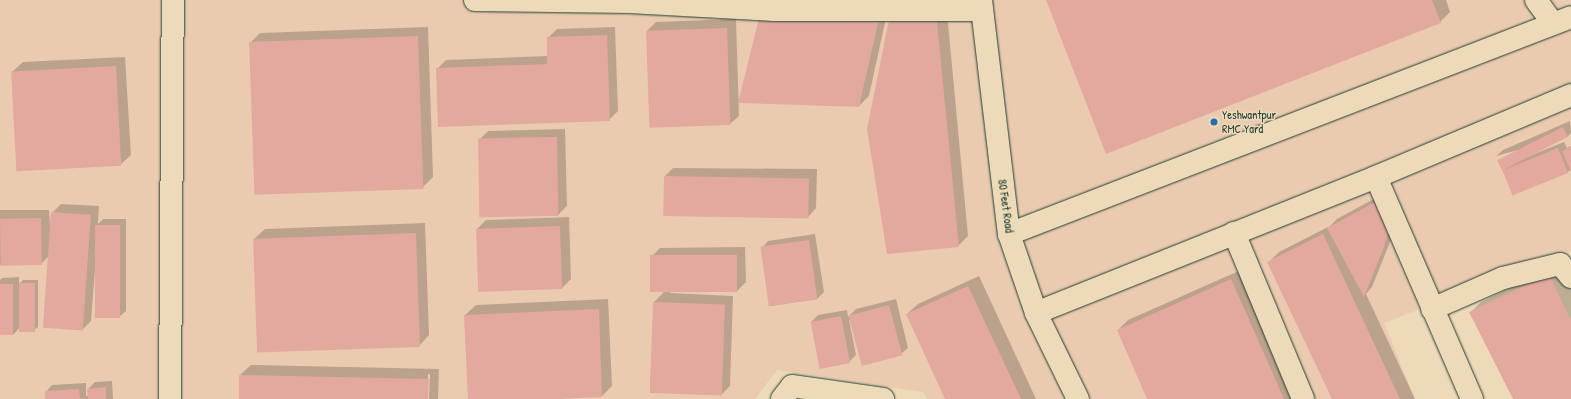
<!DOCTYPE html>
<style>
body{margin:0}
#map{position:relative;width:1571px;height:399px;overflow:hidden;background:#eddab8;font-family:"Patrick Hand",sans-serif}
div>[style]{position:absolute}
.built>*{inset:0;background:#eacbb0}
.shadow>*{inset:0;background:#0003}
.building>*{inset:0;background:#e3a99e;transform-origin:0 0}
.roads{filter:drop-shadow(0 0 1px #1f3d34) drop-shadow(0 0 1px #1f3d34)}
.minor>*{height:22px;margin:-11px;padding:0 11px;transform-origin:11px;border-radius:11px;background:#eddab8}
.tertiary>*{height:22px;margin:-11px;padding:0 11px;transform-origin:11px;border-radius:11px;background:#eddab8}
.dots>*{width:11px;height:11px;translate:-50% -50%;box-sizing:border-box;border:2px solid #eddab8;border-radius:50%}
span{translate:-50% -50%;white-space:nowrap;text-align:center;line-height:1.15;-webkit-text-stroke:3px #eddab8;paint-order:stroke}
.poi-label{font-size:12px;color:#1f3d34}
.left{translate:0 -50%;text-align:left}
.street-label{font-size:12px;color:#1f3d34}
</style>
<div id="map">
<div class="built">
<div style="clip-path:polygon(0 0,1571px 0,1571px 251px,1384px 323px,1415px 399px,927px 399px,923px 392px,777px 370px,755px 399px,0 399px)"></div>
</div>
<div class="shadow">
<div style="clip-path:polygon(772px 0,889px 4px,869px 96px,859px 106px)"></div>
<div style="clip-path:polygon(1047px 0,1446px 0,1450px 12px,1440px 22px)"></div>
<div style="clip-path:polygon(946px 2px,968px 236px,958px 246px,890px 20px)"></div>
<div style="clip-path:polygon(736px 19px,739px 116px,730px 124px,647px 31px,656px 22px)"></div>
<div style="clip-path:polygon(428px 27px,433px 177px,422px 188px,250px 43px,260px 33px)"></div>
<div style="clip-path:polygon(615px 27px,618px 111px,609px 120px,437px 69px,446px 60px,548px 56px,548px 38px,557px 29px)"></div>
<div style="clip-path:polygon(125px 57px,131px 155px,120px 165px,12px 72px,23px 62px)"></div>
<div style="clip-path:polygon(1570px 121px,1571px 133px,1567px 137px,1496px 156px,1503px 150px)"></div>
<div style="clip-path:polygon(565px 129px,567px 206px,558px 215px,479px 140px,488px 131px)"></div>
<div style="clip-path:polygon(1564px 142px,1567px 148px,1571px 146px,1571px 170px,1567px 172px,1503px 171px,1510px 164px)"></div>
<div style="clip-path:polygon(673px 168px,817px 169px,816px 208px,808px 217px,665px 176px)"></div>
<div style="clip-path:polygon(1390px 190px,1392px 237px,1372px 287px,1366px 294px,1415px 399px,1333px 399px,1269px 262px,1279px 252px,1330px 226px,1337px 219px)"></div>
<div style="clip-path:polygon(61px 204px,99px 206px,98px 224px,103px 219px,126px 219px,126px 311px,119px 317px,96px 269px,95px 269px,91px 321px,82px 330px,49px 256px,41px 264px,0 265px,0 210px,49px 210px,50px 225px,51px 225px,52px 213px)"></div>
<div style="clip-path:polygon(569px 217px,571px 279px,562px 288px,477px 229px,486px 220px)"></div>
<div style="clip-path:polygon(425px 223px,429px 335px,419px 346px,254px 239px,265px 229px)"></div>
<div style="clip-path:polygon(815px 234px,824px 292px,817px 299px,770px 306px,762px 248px,768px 241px)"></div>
<div style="clip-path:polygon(745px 247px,746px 282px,737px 291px,670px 292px,670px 293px,733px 296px,730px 386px,721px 395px,650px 392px,654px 302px,664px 292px,651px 257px,660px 248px)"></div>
<div style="clip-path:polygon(1559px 264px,1571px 290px,1571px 399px,1514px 399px,1471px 312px,1481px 302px)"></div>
<div style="clip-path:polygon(1241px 270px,1299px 399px,1148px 399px,1118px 330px,1128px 320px)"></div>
<div style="clip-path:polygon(979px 276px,1036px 399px,947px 399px,907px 314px,918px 304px)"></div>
<div style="clip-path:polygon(19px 277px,19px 284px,23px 280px,38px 280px,38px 327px,34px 330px,20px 327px,14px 334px,0 334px,0 280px,2px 278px)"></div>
<div style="clip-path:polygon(608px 299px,612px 386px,602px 396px,536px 399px,469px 399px,465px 315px,476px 305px)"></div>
<div style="clip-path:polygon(896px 299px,908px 348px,901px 354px,851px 320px,849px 320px,856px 355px,849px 362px,811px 322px,818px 315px,847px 310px,848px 317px,856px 309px)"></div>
<div style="clip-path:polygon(251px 365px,439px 369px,438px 399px,429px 399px,430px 374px,428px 374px,427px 399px,240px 399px,240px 375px)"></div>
<div style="clip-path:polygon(112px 381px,113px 399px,46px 399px,46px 392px,52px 385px,86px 383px,86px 396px,88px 396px,88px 389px,95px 382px)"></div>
</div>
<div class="building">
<div style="clip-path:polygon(1046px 0,1432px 0,1441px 23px,1106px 154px)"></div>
<div style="clip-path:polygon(761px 10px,880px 14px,859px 107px,738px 103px)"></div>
<div style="clip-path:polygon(936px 12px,959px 247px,887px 254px,867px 129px,889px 20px)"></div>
<div style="left:727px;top:28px;width:97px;height:81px;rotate:88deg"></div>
<div style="clip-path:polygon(607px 35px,610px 121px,438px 127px,436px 68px,547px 64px,547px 37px)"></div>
<div style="left:418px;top:36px;width:153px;height:169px;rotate:88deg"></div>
<div style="left:116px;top:66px;width:100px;height:105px;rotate:87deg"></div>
<div style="left:1563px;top:127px;width:11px;height:74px;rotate:63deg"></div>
<div style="left:557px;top:137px;width:79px;height:79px;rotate:89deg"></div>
<div style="clip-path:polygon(1571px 147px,1571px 172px,1562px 151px)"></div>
<div style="left:1558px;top:148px;width:27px;height:60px;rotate:68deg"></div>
<div style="left:664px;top:176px;width:145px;height:40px;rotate:1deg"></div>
<div style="clip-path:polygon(1381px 199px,1392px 218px,1384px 247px,1364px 297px,1327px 228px)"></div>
<div style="left:51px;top:212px;width:40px;height:116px;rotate:4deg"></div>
<div style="left:41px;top:218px;width:47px;height:41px;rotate:89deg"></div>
<div style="left:95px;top:225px;width:25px;height:93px"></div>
<div style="left:560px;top:226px;width:63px;height:84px;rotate:88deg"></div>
<div style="left:416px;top:233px;width:114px;height:163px;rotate:88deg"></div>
<div style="clip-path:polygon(1323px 234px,1400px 399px,1332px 399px,1267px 262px)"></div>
<div style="left:809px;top:240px;width:60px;height:49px;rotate:82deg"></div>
<div style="left:737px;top:255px;width:37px;height:87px;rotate:90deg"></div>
<div style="clip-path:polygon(1549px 274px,1571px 321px,1571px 399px,1513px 399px,1469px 312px)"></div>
<div style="clip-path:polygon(1231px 279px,1284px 399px,1147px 399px,1117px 330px)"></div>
<div style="left:19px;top:283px;width:16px;height:49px"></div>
<div style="left:0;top:284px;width:13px;height:51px"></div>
<div style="clip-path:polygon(968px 286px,1021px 399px,945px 399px,906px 314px)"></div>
<div style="left:653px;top:302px;width:72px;height:91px;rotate:2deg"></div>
<div style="left:889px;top:305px;width:52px;height:42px;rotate:75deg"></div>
<div style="clip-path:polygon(599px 309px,602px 397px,557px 399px,468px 399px,464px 315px)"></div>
<div style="left:841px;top:316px;width:48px;height:31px;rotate:79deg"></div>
<div style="clip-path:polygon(239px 375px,429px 379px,428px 399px,239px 399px)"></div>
<div style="clip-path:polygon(106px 387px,106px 399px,88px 399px,87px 389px)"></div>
<div style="clip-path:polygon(79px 389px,80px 399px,45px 399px,45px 391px)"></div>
</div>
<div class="roads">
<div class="minor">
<div style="left:475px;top:0;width:154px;rotate:0.7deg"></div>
<div style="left:629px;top:2px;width:146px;rotate:3.1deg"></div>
<div style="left:775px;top:10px;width:207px"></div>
<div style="left:1536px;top:0;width:29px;rotate:54deg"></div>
<div style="left:1376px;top:177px;width:242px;rotate:66.6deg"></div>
<div style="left:1234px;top:233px;width:180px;rotate:67.4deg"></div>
<div style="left:1009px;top:234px;width:602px;rotate:-21.11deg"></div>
<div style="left:1432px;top:309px;width:77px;rotate:-23.6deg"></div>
<div style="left:1503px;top:278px;width:59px;rotate:-13.8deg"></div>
<div style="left:1560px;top:264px;width:17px;rotate:50deg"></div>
<div style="left:170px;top:399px;width:399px;rotate:-89.6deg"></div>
<div style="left:782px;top:399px;width:16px;rotate:-52deg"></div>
<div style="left:792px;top:386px;width:92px;rotate:8.1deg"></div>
</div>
<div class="tertiary">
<div style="left:981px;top:0;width:236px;rotate:83.2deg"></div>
<div style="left:1009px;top:234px;width:83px;rotate:71.1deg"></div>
<div style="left:1036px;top:313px;width:96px;rotate:64deg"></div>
<div style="left:1036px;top:313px;width:366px;rotate:-21.8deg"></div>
<div style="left:1376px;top:177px;width:212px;rotate:-22.8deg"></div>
</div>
</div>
<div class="dots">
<div style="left:1214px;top:122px;background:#1f6fb2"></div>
</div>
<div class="poi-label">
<span class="left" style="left:1222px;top:122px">Yeshwantpur<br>RMC Yard</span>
</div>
<div class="street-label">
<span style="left:1006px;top:206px;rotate:82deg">80 Feet Road</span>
</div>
</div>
